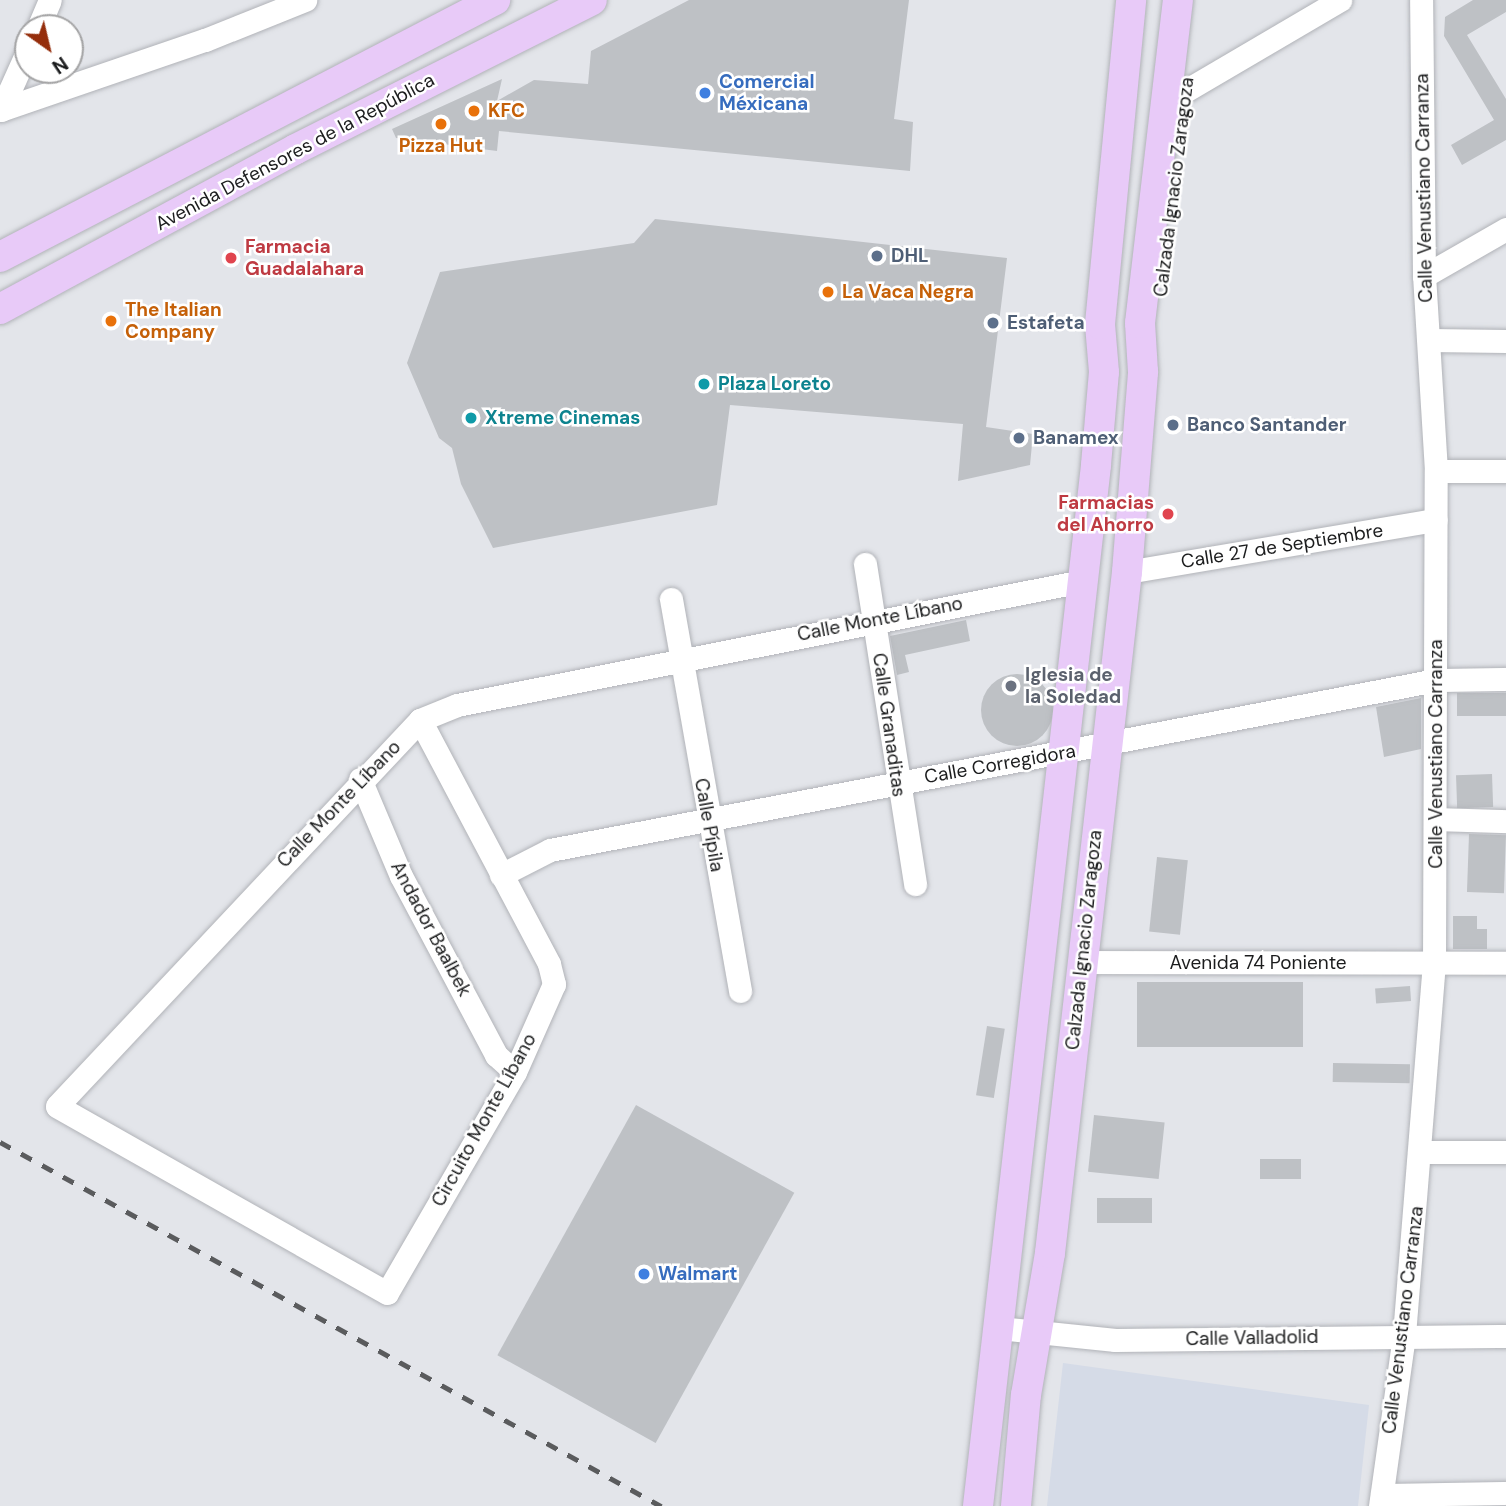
<!DOCTYPE html>
<meta charset="utf-8">
<style>
body{margin:0}
#map{position:relative;width:1506px;height:1506px;overflow:hidden;background:#e3e5ea;font-family:"DM Sans",sans-serif}
div>[style]{position:absolute}
.built>*{inset:0;background:#d5dbe7}
.building>*{inset:0;background:#bec1c5;transform-origin:0 0}
.round{border-radius:50%}
.roads{filter:drop-shadow(0 0 2px #b1b3b8) drop-shadow(0 0 2px #b1b3b8)}
.minor>*{height:23px;margin:-11.5px;padding:0 11.5px;transform-origin:11.5px;border-radius:11.5px;background:#fff}
.major>*{height:30px;margin:-15px;padding:0 15px;transform-origin:15px;border-radius:15px;background:#e8caf8}
.rail>*{height:5px;margin-top:-2.5px;transform-origin:0;background:repeating-linear-gradient(90deg,#5a5b5d 0 12px,transparent 0 24px)}
.dots>*{width:19px;height:19px;translate:-50% -50%;box-sizing:border-box;border:4px solid #fff;border-radius:50%}
span{translate:-50% -50%;white-space:nowrap;text-align:center;line-height:1.15;-webkit-text-stroke:5px #fff;paint-order:stroke}
.shop-label{font-size:19px;color:#366cbe;font-weight:700}
.left{translate:0 -50%;text-align:left}
.food-label{font-size:19px;color:#c56008;font-weight:700}
.street-label{font-size:19px;color:#1b1c1d}
.health-label{font-size:19px;color:#be3a42;font-weight:700}
.right{translate:-100% -50%;text-align:right}
.service-label{font-size:19px;color:#4e5e75;font-weight:700}
.culture-label{font-size:19px;color:#0d838f;font-weight:700}
.worship-label{font-size:19px;color:#5b616d;font-weight:700}
.north{position:absolute;left:14px;top:14px;width:70px;height:70px;box-sizing:border-box;background:#fff;border:2px solid #a4a4a5;border-radius:50%;rotate:146deg;font-size:19px;font-weight:700;line-height:28px;text-align:center;color:#1b1c1d}
.north::after{content:'';display:block;margin:auto;width:24px;height:32px;background:#952e0c;clip-path:polygon(50% 0,100% 100%,50% 72%,0 100%)}
</style>
<div id="map">
<div class="built">
<div style="clip-path:polygon(1063px 1363px,1369px 1405px,1358px 1506px,1047px 1506px)"></div>
</div>
<div class="building">
<div style="clip-path:polygon(689px 0,909px 0,894px 119px,913px 122px,910px 171px,499px 131px,497px 151px,396px 138px,392px 129px,502px 79px,497px 101px,534px 80px,588px 84px,591px 51px)"></div>
<div style="clip-path:polygon(1473px 0,1506px 0,1506px 12px,1467px 35px,1506px 99px,1506px 140px,1462px 165px,1451px 145px,1494px 120px,1444px 36px,1445px 17px)"></div>
<div style="clip-path:polygon(655px 219px,1007px 258px,986px 427px,1033px 434px,1030px 465px,958px 481px,963px 424px,730px 405px,717px 505px,493px 548px,461px 484px,452px 448px,439px 438px,407px 363px,440px 272px,634px 243px)"></div>
<div style="clip-path:polygon(966px 620px,970px 641px,905px 655px,909px 672px,897px 675px,890px 636px)"></div>
<div class="round" style="left:981px;top:674px;width:72px;height:72px"></div>
<div style="left:1506px;top:693px;width:23px;height:49px;rotate:90deg"></div>
<div style="clip-path:polygon(1421px 698px,1421px 749px,1384px 757px,1376px 707px)"></div>
<div style="left:1492px;top:774px;width:33px;height:36px;rotate:88deg"></div>
<div style="left:1469px;top:834px;width:37px;height:58px;rotate:2deg"></div>
<div style="left:1157px;top:857px;width:31px;height:75px;rotate:6deg"></div>
<div style="clip-path:polygon(1453px 916px,1477px 916px,1477px 929px,1487px 929px,1487px 949px,1453px 949px)"></div>
<div style="left:1137px;top:982px;width:166px;height:65px"></div>
<div style="left:1410px;top:986px;width:15px;height:35px;rotate:86deg"></div>
<div style="left:987px;top:1026px;width:18px;height:70px;rotate:9deg"></div>
<div style="left:1333px;top:1063px;width:77px;height:19px;rotate:1deg"></div>
<div style="left:636px;top:1105px;width:181px;height:286px;rotate:29deg"></div>
<div style="left:1094px;top:1115px;width:71px;height:57px;rotate:6deg"></div>
<div style="left:1301px;top:1159px;width:20px;height:41px;rotate:90deg"></div>
<div style="left:1152px;top:1198px;width:25px;height:55px;rotate:90deg"></div>
</div>
<div class="roads">
<div class="minor">
<div style="left:38px;top:28px;width:30px;rotate:-67deg"></div>
<div style="left:1185px;top:91px;width:180px;rotate:-30.4deg"></div>
<div style="left:0;top:110px;width:217px;rotate:-18.9deg"></div>
<div style="left:205px;top:40px;width:108px;rotate:-21.8deg"></div>
<div style="left:1px;top:110px;width:66px;rotate:-65.8deg"></div>
<div style="left:1424px;top:276px;width:95px;rotate:-29.8deg"></div>
<div style="left:1429px;top:340px;width:77px;rotate:0.7deg"></div>
<div style="left:1436px;top:471px;width:70px"></div>
<div style="left:865px;top:564px;width:324px;rotate:81.1deg"></div>
<div style="left:1127px;top:572px;width:313px;rotate:-9.6deg"></div>
<div style="left:671px;top:599px;width:398px;rotate:80deg"></div>
<div style="left:420px;top:720px;width:276px;rotate:62.1deg"></div>
<div style="left:549px;top:964px;width:21px;rotate:76deg"></div>
<div style="left:554px;top:984px;width:96px;rotate:113.9deg"></div>
<div style="left:515px;top:1072px;width:255px;rotate:120.1deg"></div>
<div style="left:387px;top:1293px;width:379px;rotate:-150.5deg"></div>
<div style="left:57px;top:1106px;width:530px;rotate:-46.76deg"></div>
<div style="left:420px;top:720px;width:40px;rotate:-22deg"></div>
<div style="left:457px;top:705px;width:637px;rotate:-11.22deg"></div>
<div style="left:360px;top:779px;width:105px;rotate:67.1deg"></div>
<div style="left:401px;top:876px;width:203px;rotate:62deg"></div>
<div style="left:496px;top:1055px;width:25px;rotate:42deg"></div>
<div style="left:1437px;top:819px;width:69px;rotate:1.7deg"></div>
<div style="left:501px;top:875px;width:55px;rotate:-27deg"></div>
<div style="left:550px;top:850px;width:902px;rotate:-10.86deg"></div>
<div style="left:1436px;top:680px;width:70px;rotate:-0.8deg"></div>
<div style="left:1082px;top:962px;width:424px;rotate:0.1deg"></div>
<div style="left:1422px;top:1152px;width:84px"></div>
<div style="left:999px;top:1328px;width:117px;rotate:5.9deg"></div>
<div style="left:1115px;top:1340px;width:391px;rotate:-0.6deg"></div>
<div style="left:1382px;top:1495px;width:124px;rotate:-0.9deg"></div>
<div style="left:1380px;top:1506px;width:173px;rotate:-82deg"></div>
<div style="left:1404px;top:1335px;width:372px;rotate:-85.4deg"></div>
<div style="left:1434px;top:964px;width:493px;rotate:-89.8deg"></div>
<div style="left:1436px;top:471px;width:195px;rotate:-93.5deg"></div>
<div style="left:1424px;top:276px;width:276px;rotate:-90.6deg"></div>
</div>
<div class="major">
<div style="left:0;top:257px;width:558px;rotate:-27.44deg"></div>
<div style="left:0;top:309px;width:336px;rotate:-28.4deg"></div>
<div style="left:296px;top:149px;width:331px;rotate:-26.7deg"></div>
<div style="left:978px;top:1506px;width:1048px;rotate:-83.53deg"></div>
<div style="left:1096px;top:465px;width:93px;rotate:-85.1deg"></div>
<div style="left:1104px;top:372px;width:48px;rotate:-94.8deg"></div>
<div style="left:1100px;top:324px;width:325px;rotate:-84.5deg"></div>
<div style="left:1016px;top:1506px;width:111px;rotate:-84.9deg"></div>
<div style="left:1026px;top:1395px;width:144px;rotate:-80.4deg"></div>
<div style="left:1050px;top:1253px;width:685px;rotate:-83.55deg"></div>
<div style="left:1127px;top:572px;width:201px;rotate:-85.4deg"></div>
<div style="left:1143px;top:372px;width:49px;rotate:-93.5deg"></div>
<div style="left:1140px;top:323px;width:325px;rotate:-83.3deg"></div>
</div>
</div>
<div class="rail">
<div style="left:0;top:1142px;width:755px;rotate:28.84deg"></div>
</div>
<div class="dots">
<div style="left:705px;top:93px;background:#3f7fe0"></div>
<div style="left:474px;top:111px;background:#e8710a"></div>
<div style="left:441px;top:124px;background:#e8710a"></div>
<div style="left:877px;top:256px;background:#5c6f8a"></div>
<div style="left:231px;top:258px;background:#e0444e"></div>
<div style="left:828px;top:292px;background:#e8710a"></div>
<div style="left:111px;top:321px;background:#e8710a"></div>
<div style="left:993px;top:323px;background:#5c6f8a"></div>
<div style="left:704px;top:384px;background:#0f9aa8"></div>
<div style="left:471px;top:418px;background:#0f9aa8"></div>
<div style="left:1173px;top:425px;background:#5c6f8a"></div>
<div style="left:1019px;top:438px;background:#5c6f8a"></div>
<div style="left:1168px;top:514px;background:#e0444e"></div>
<div style="left:1011px;top:686px;background:#6b7280"></div>
<div style="left:644px;top:1274px;background:#3f7fe0"></div>
</div>
<div class="shop-label">
<span class="left" style="left:719px;top:93px">Comercial<br>Méxicana</span>
<span class="left" style="left:658px;top:1274px">Walmart</span>
</div>
<div class="food-label">
<span class="left" style="left:488px;top:111px">KFC</span>
<span style="left:441px;top:146px">Pizza Hut</span>
<span class="left" style="left:842px;top:292px">La Vaca Negra</span>
<span class="left" style="left:125px;top:321px">The Italian<br>Company</span>
</div>
<div class="street-label">
<span style="left:295px;top:152px;rotate:-28deg">Avenida Defensores de la República</span>
<span style="left:1174px;top:187px;rotate:-83deg">Calzada Ignacio Zaragoza</span>
<span style="left:1424px;top:188px;rotate:-91deg">Calle Venustiano Carranza</span>
<span style="left:1282px;top:546px;rotate:-9deg">Calle 27 de Septiembre</span>
<span style="left:880px;top:619px;rotate:-11deg">Calle Monte Líbano</span>
<span style="left:889px;top:725px;rotate:82deg">Calle Granaditas</span>
<span style="left:1436px;top:754px;rotate:-90deg">Calle Venustiano Carranza</span>
<span style="left:1000px;top:764px;rotate:-10deg">Calle Corregidora</span>
<span style="left:339px;top:804px;rotate:-46deg">Calle Monte Líbano</span>
<span style="left:709px;top:825px;rotate:80deg">Calle Pípila</span>
<span style="left:431px;top:929px;rotate:62deg">Andador Baalbek</span>
<span style="left:1084px;top:940px;rotate:-84deg">Calzada Ignacio Zaragoza</span>
<span style="left:1258px;top:963px">Avenida 74 Poniente</span>
<span style="left:484px;top:1120px;rotate:-61deg">Circuito Monte Líbano</span>
<span style="left:1403px;top:1320px;rotate:-83deg">Calle Venustiano Carranza</span>
<span style="left:1252px;top:1338px;rotate:-1deg">Calle Valladolid</span>
</div>
<div class="health-label">
<span class="left" style="left:245px;top:258px">Farmacia<br>Guadalahara</span>
<span class="right" style="left:1154px;top:514px">Farmacias<br>del Ahorro</span>
</div>
<div class="service-label">
<span class="left" style="left:891px;top:256px">DHL</span>
<span class="left" style="left:1007px;top:323px">Estafeta</span>
<span class="left" style="left:1187px;top:425px">Banco Santander</span>
<span class="left" style="left:1033px;top:438px">Banamex</span>
</div>
<div class="culture-label">
<span class="left" style="left:718px;top:384px">Plaza Loreto</span>
<span class="left" style="left:485px;top:418px">Xtreme Cinemas</span>
</div>
<div class="worship-label">
<span class="left" style="left:1025px;top:686px">Iglesia de<br>la Soledad</span>
</div>
<div class="north">N</div>
</div>
